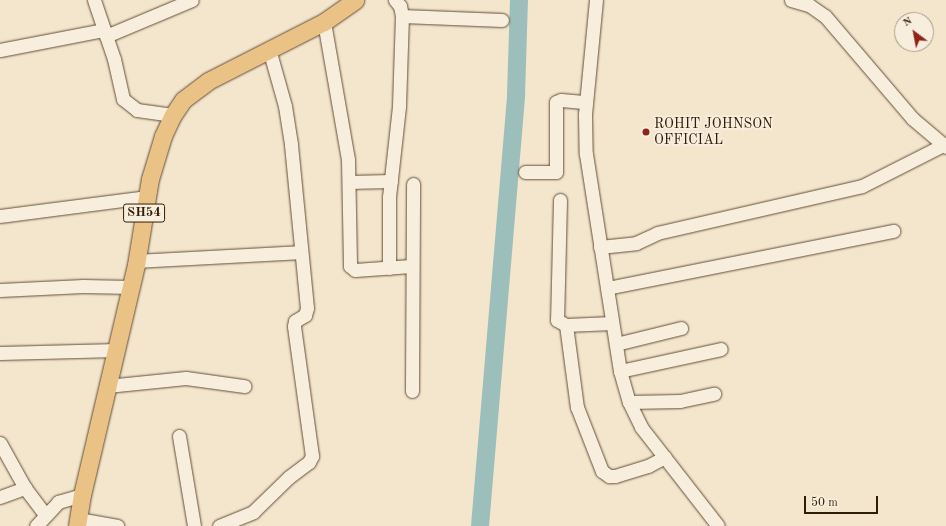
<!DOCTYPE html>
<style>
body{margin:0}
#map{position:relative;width:946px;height:526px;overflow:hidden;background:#f4e5cd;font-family:"Old Standard TT",serif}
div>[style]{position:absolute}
.river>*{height:18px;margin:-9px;padding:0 9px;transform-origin:9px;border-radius:9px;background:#9cbfbb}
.roads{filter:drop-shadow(0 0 1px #624e36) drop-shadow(0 0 1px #624e36)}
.minor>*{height:13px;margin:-6.5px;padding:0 6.5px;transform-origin:6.5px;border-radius:6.5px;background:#f8eede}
.major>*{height:17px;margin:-8.5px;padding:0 8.5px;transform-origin:8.5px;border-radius:8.5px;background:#eac286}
.dots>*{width:11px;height:11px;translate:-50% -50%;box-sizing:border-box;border:2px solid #f8eede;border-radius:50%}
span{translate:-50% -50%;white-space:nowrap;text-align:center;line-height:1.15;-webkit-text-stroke:3.5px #f8eede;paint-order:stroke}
.shield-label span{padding:1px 3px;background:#f8eede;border:1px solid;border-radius:3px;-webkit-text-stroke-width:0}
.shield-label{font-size:13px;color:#311c04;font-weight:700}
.poi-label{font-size:14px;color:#311c04}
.left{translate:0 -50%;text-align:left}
.north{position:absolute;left:894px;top:12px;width:40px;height:40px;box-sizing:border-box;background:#f8eede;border:1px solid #a89a87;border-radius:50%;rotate:328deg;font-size:11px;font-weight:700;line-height:16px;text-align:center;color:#311c04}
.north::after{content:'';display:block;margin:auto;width:14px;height:18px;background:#8f2418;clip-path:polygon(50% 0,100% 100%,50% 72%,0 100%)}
.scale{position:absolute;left:804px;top:496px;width:74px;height:18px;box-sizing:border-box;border:2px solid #311c04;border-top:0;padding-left:5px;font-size:12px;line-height:14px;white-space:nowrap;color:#311c04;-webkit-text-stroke:3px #f8eede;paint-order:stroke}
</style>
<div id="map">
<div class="river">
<div style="left:480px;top:526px;width:433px;rotate:-85.2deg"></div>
<div style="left:516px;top:95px;width:95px;rotate:-88.2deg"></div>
</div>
<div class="roads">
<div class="minor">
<div style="left:94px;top:0;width:62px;rotate:71.3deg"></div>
<div style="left:114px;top:59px;width:41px;rotate:77.3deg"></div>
<div style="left:123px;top:99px;width:18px;rotate:38deg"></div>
<div style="left:137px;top:110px;width:36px;rotate:8deg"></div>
<div style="left:596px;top:0;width:116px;rotate:95.5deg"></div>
<div style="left:585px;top:115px;width:39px;rotate:89deg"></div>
<div style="left:586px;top:154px;width:220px;rotate:81.1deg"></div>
<div style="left:620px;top:371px;width:32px;rotate:74deg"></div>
<div style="left:629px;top:402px;width:28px;rotate:64deg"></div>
<div style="left:641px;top:427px;width:125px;rotate:52.1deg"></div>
<div style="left:791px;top:0;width:19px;rotate:16deg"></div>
<div style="left:809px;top:5px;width:19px;rotate:35deg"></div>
<div style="left:825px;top:16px;width:135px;rotate:49.5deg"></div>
<div style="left:913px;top:119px;width:43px;rotate:40.3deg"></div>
<div style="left:402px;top:16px;width:100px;rotate:2.3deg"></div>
<div style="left:324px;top:22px;width:140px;rotate:80.1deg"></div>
<div style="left:348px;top:160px;width:106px;rotate:88.9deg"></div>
<div style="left:350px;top:266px;width:6px;rotate:39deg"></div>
<div style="left:355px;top:270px;width:56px;rotate:-4.1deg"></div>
<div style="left:106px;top:36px;width:93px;rotate:-22.7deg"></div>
<div style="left:0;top:50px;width:106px;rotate:-10.9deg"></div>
<div style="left:525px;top:172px;width:31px"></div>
<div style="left:556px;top:172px;width:70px;rotate:-90deg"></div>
<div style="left:556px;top:102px;width:5px;rotate:-22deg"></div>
<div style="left:561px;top:100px;width:25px;rotate:5deg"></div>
<div style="left:349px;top:182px;width:42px;rotate:-1.4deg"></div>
<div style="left:560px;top:200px;width:120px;rotate:91.4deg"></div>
<div style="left:557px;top:320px;width:10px;rotate:29deg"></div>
<div style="left:566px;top:325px;width:46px;rotate:-2.5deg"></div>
<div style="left:0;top:216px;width:148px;rotate:-7.4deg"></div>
<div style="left:600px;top:247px;width:36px;rotate:-6deg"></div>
<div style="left:636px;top:243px;width:23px;rotate:-25deg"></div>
<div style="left:657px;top:233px;width:210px;rotate:-12.9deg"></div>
<div style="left:862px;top:186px;width:91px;rotate:-26.8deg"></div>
<div style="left:137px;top:261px;width:164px;rotate:-3.1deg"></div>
<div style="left:389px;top:268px;width:71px;rotate:-90deg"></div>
<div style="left:389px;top:197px;width:92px;rotate:-83.7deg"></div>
<div style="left:399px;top:106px;width:90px;rotate:-88.1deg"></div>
<div style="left:402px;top:16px;width:10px;rotate:-101deg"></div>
<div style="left:400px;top:6px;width:8px;rotate:-130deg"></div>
<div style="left:607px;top:288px;width:292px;rotate:-11.3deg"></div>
<div style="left:0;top:290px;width:83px;rotate:-2.8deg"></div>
<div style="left:83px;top:286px;width:48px;rotate:1.2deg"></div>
<div style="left:566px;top:325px;width:83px;rotate:82.4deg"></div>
<div style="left:577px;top:407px;width:69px;rotate:68.7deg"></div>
<div style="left:602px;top:471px;width:9px;rotate:36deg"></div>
<div style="left:609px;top:476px;width:6px"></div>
<div style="left:615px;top:476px;width:34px;rotate:-17deg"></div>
<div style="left:648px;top:466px;width:19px;rotate:-28deg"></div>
<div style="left:616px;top:344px;width:67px;rotate:-13.8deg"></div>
<div style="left:0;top:353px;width:117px;rotate:-1.5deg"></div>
<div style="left:620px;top:371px;width:103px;rotate:-12.3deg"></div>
<div style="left:107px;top:386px;width:79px;rotate:-5.8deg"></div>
<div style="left:186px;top:378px;width:59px;rotate:7.9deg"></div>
<div style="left:412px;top:391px;width:207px;rotate:-89.7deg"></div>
<div style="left:629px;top:402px;width:51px;rotate:-1.1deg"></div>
<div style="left:680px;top:401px;width:35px;rotate:-12deg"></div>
<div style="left:179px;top:436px;width:91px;rotate:80.5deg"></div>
<div style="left:0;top:443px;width:51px;rotate:60.9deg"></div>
<div style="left:25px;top:488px;width:34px;rotate:53deg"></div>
<div style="left:0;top:497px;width:27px;rotate:-20deg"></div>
<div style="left:78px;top:519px;width:40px;rotate:10deg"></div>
<div style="left:36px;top:526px;width:33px;rotate:-47deg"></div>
<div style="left:58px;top:502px;width:25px;rotate:-16deg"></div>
<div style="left:219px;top:526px;width:37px;rotate:-22deg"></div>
<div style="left:253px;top:512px;width:50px;rotate:-44.2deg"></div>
<div style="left:289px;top:477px;width:25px;rotate:-37deg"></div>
<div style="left:309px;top:462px;width:7px;rotate:-63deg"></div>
<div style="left:312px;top:456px;width:131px;rotate:-97.9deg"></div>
<div style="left:294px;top:326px;width:5px;rotate:-79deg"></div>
<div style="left:295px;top:321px;width:12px;rotate:-31deg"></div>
<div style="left:305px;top:315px;width:7px;rotate:-74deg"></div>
<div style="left:307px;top:308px;width:165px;rotate:-95.6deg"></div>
<div style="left:291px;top:144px;width:38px;rotate:-99deg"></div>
<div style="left:285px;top:106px;width:59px;rotate:-105.7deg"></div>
</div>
<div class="major">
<div style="left:77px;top:526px;width:31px;rotate:-81deg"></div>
<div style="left:82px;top:495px;width:236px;rotate:-76.8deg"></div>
<div style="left:136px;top:265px;width:87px;rotate:-80.8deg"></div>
<div style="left:150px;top:179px;width:45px;rotate:-73.2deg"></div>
<div style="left:163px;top:136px;width:23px;rotate:-65deg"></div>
<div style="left:173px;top:115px;width:18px;rotate:-56deg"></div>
<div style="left:183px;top:100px;width:31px;rotate:-37deg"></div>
<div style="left:208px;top:81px;width:130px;rotate:-27deg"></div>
<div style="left:324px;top:22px;width:38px;rotate:-35deg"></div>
</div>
</div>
<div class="dots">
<div style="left:646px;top:132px;background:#8f2418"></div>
</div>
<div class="shield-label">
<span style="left:144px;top:213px">SH54</span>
</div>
<div class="poi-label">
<span class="left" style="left:654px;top:132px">ROHIT JOHNSON<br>OFFICIAL</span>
</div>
<div class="north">N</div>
<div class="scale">50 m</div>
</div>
